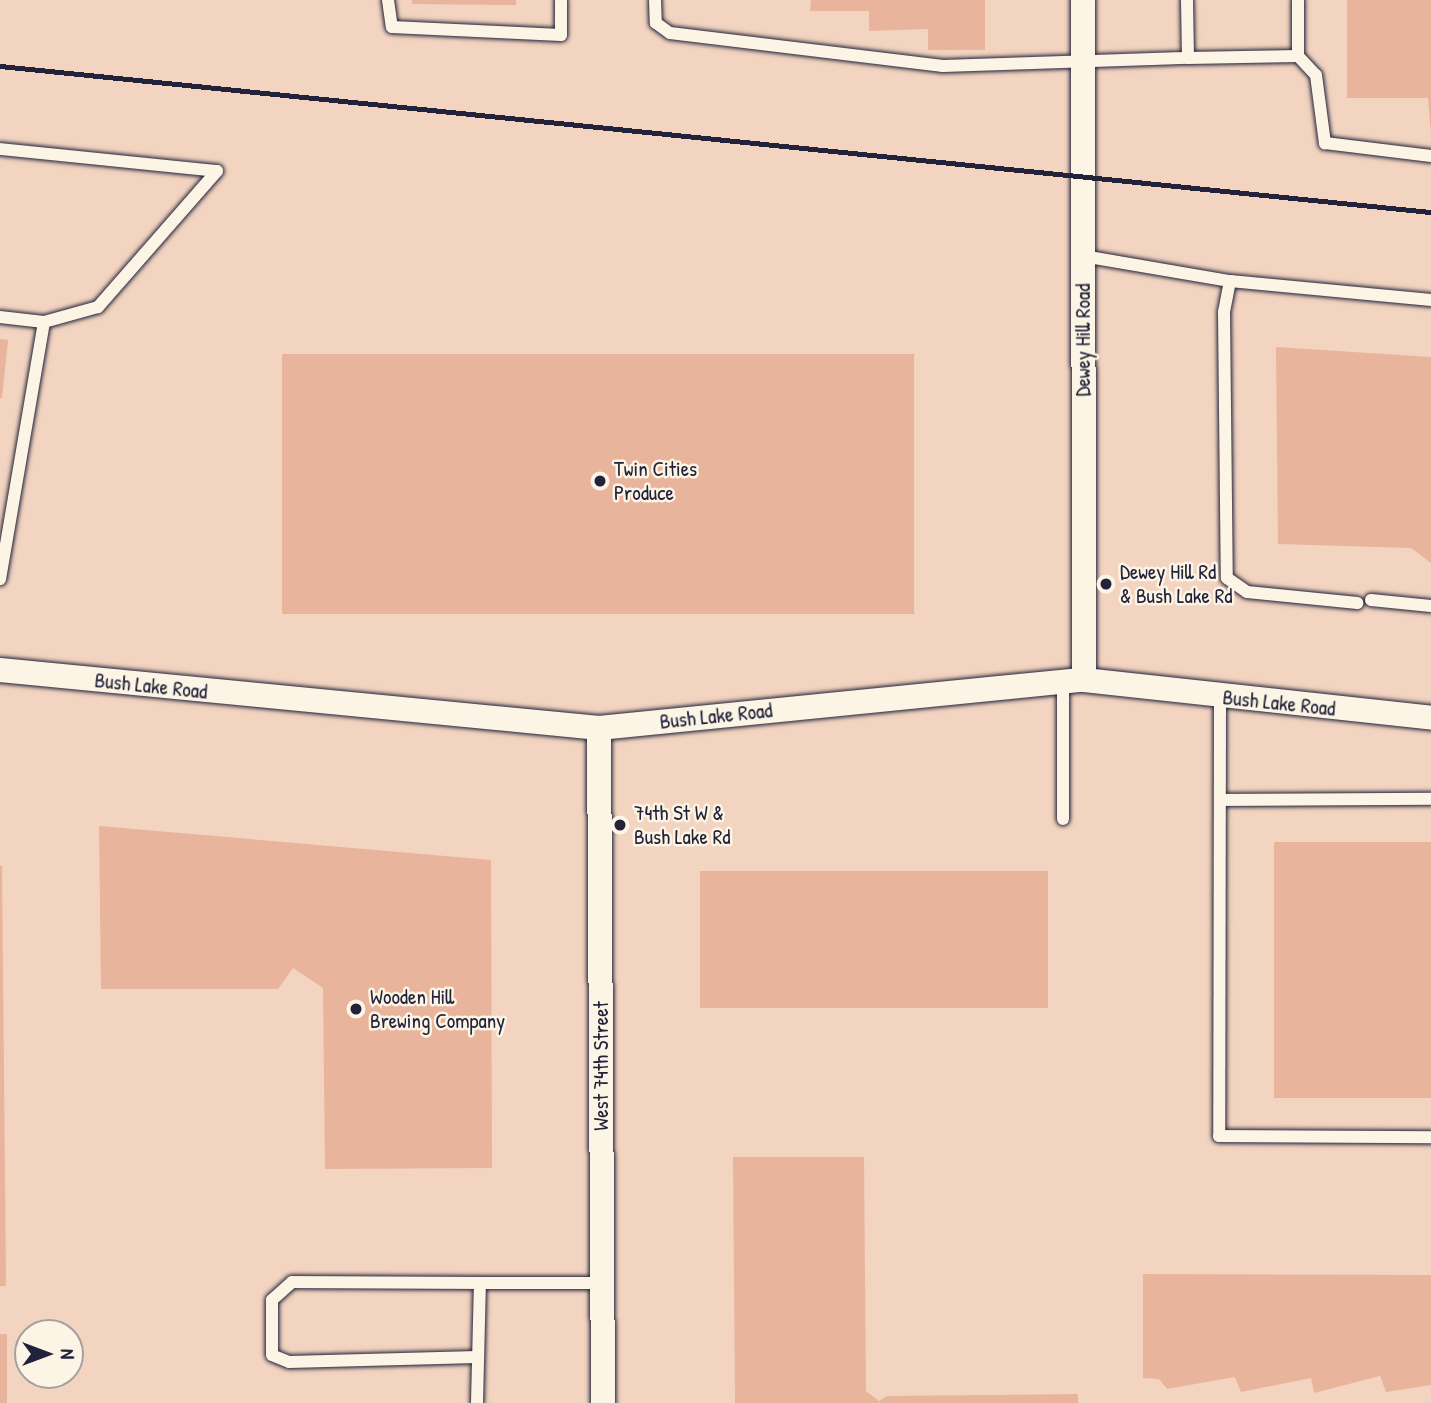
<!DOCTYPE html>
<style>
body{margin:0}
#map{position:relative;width:1431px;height:1403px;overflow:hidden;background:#f6e2cf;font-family:"Patrick Hand",sans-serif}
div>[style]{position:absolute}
.built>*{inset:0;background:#f2d4c0}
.building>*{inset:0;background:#e9b49c;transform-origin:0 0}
.roads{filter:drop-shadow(0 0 2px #22223b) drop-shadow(0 0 2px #22223b)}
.lane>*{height:12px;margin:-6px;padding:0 6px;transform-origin:6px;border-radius:6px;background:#fcf5e5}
.street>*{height:24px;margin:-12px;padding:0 12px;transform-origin:12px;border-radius:12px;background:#fcf5e5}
.rail>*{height:5px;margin:-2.5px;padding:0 2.5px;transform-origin:2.5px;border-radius:2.5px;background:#22223b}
.dots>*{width:19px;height:19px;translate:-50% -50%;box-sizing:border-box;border:4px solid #fcf5e5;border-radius:50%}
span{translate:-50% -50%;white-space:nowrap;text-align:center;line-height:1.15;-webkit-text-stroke:5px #fcf5e5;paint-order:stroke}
.street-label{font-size:21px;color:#22223b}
.poi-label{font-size:21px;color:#22223b}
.left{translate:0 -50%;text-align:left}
.north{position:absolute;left:14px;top:1319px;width:70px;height:70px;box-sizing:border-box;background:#fcf5e5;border:2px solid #a5a1a1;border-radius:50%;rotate:90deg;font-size:19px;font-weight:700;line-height:28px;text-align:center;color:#22223b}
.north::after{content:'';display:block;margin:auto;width:24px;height:32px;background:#22223b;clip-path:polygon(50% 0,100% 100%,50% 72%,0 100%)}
</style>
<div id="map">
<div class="built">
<div style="clip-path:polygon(evenodd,0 0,1431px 0,1431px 1403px,0 1403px,0 0,28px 1333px,70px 1333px,70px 1375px,28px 1375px,28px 1333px)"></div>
</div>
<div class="building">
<div style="clip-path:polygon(412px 0,516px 0,516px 5px,412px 4px)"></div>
<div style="clip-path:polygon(811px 0,985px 0,985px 50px,928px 50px,928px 29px,869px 31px,869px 11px,810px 11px)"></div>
<div style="clip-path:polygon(1347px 0,1431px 0,1431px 133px,1428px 98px,1347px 98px)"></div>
<div style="clip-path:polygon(0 339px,8px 340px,2px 398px,0 398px)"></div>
<div style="clip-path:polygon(1276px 347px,1431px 357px,1431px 563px,1411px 548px,1278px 544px)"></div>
<div style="left:282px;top:354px;width:632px;height:260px"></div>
<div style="clip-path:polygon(99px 826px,491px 860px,492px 1168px,325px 1169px,323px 988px,293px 968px,278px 989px,101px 989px)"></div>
<div style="left:1274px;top:842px;width:157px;height:256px"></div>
<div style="clip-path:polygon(0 866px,2px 866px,6px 1286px,0 1286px)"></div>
<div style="left:1048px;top:871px;width:137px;height:348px;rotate:90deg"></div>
<div style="clip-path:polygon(733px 1157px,864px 1157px,866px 1391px,879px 1401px,887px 1396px,1078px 1394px,1078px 1403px,735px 1403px)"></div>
<div style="clip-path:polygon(1143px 1274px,1431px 1275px,1431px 1385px,1386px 1392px,1380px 1376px,1314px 1393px,1311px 1378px,1241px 1392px,1235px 1377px,1167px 1389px,1159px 1379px,1143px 1378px)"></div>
<div style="left:0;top:1334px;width:7px;height:69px"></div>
</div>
<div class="roads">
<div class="lane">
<div style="left:388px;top:0;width:27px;rotate:82deg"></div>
<div style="left:392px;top:27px;width:169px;rotate:2.7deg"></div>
<div style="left:561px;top:35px;width:35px;rotate:-90deg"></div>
<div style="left:655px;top:0;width:23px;rotate:88deg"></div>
<div style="left:656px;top:23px;width:17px;rotate:36deg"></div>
<div style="left:670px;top:33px;width:275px;rotate:6.9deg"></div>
<div style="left:943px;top:66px;width:245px;rotate:-1.9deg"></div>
<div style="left:1188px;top:58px;width:58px;rotate:-91deg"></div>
<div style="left:1298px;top:0;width:56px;rotate:90deg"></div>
<div style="left:1298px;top:56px;width:26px;rotate:47deg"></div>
<div style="left:1316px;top:75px;width:69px;rotate:82.5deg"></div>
<div style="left:1325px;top:143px;width:107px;rotate:7deg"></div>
<div style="left:1188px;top:58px;width:110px;rotate:-1deg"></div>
<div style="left:0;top:149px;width:218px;rotate:5.8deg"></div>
<div style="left:217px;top:171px;width:181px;rotate:131.2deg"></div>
<div style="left:98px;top:307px;width:56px;rotate:164.5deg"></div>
<div style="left:44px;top:322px;width:261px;rotate:99.7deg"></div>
<div style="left:1083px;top:256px;width:149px;rotate:9.7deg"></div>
<div style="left:1230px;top:281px;width:202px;rotate:5.4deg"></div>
<div style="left:1230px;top:281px;width:32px;rotate:101deg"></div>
<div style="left:1224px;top:312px;width:266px;rotate:89.4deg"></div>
<div style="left:1227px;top:578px;width:24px;rotate:35deg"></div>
<div style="left:1247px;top:592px;width:111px;rotate:5.7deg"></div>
<div style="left:0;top:317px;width:44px;rotate:6.5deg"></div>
<div style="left:1371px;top:600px;width:60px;rotate:5.7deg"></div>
<div style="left:1220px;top:698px;width:438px;rotate:90.1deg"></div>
<div style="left:1219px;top:1136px;width:212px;rotate:0.3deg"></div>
<div style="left:1220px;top:800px;width:211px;rotate:-0.3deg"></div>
<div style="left:1063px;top:819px;width:138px;rotate:-90deg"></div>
<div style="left:477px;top:1357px;width:188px;rotate:178.5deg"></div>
<div style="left:289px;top:1362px;width:18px;rotate:-158deg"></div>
<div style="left:272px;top:1355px;width:55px;rotate:-90deg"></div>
<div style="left:272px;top:1300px;width:27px;rotate:-42deg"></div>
<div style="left:292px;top:1282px;width:188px;rotate:0.3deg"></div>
<div style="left:477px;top:1403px;width:120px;rotate:-88.6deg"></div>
<div style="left:480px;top:1283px;width:123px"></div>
</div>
<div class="street">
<div style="left:1083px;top:0;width:680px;rotate:89.92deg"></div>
<div style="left:0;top:670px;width:602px;rotate:5.53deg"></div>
<div style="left:599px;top:728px;width:487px;rotate:-5.7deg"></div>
<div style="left:1084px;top:680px;width:349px;rotate:6.2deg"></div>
<div style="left:599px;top:728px;width:675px;rotate:89.66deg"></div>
</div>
</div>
<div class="rail">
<div style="left:0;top:66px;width:1438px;rotate:5.83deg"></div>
</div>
<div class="dots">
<div style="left:600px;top:481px;background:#22223b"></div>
<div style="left:1106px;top:584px;background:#22223b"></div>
<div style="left:620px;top:825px;background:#22223b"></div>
<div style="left:356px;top:1009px;background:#22223b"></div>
</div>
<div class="street-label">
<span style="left:1083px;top:340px;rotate:-90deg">Dewey Hill Road</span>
<span style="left:151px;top:686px;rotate:6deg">Bush Lake Road</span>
<span style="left:1279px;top:703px;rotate:6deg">Bush Lake Road</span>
<span style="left:716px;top:716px;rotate:-6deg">Bush Lake Road</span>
<span style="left:601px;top:1066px;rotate:-90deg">West 74th Street</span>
</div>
<div class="poi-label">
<span class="left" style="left:614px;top:481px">Twin Cities<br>Produce</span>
<span class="left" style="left:1120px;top:584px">Dewey Hill Rd<br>&amp; Bush Lake Rd</span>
<span class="left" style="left:634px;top:825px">74th St W &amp;<br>Bush Lake Rd</span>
<span class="left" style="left:370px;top:1009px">Wooden Hill<br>Brewing Company</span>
</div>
<div class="north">N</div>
</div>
